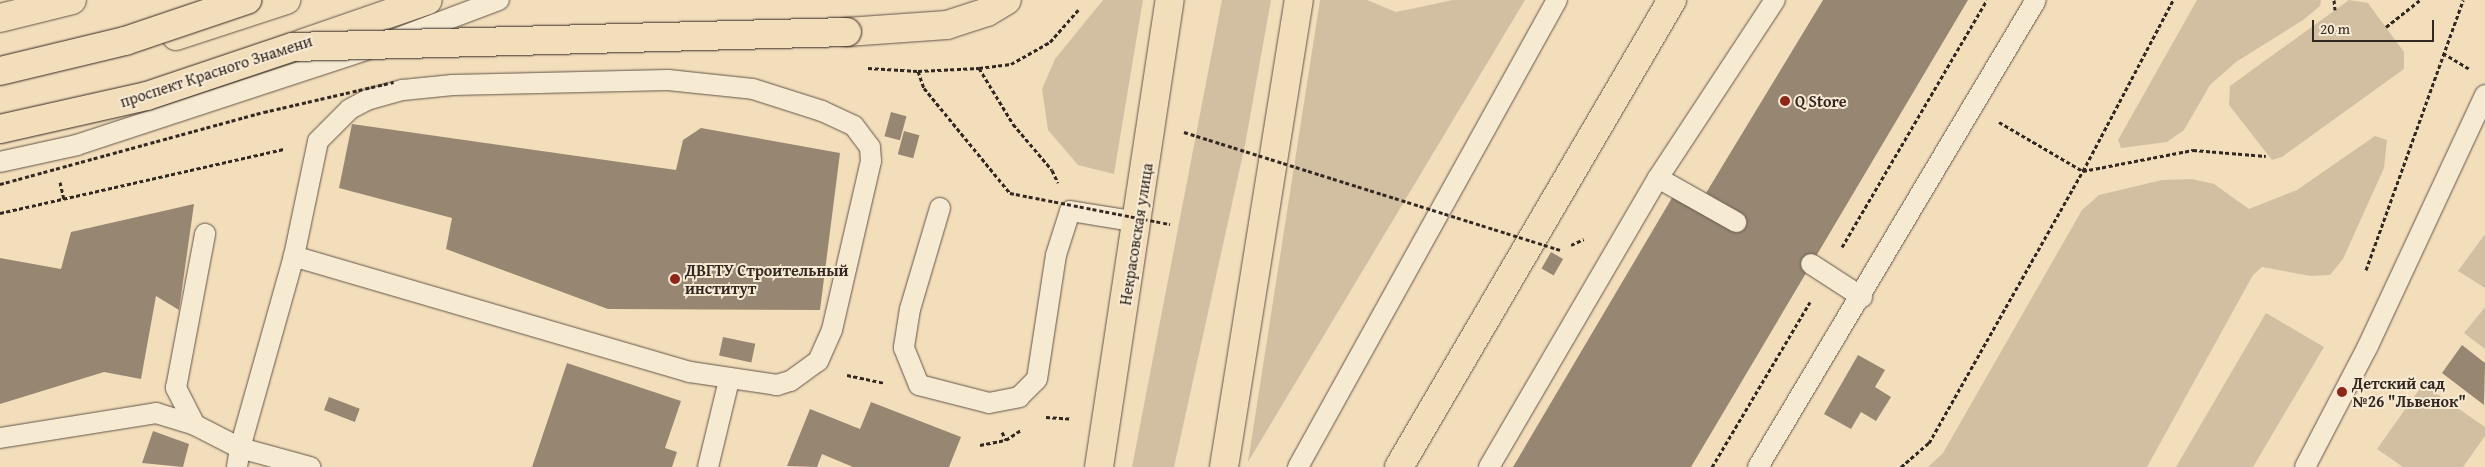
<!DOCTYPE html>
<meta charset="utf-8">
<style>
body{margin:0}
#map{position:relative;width:2485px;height:467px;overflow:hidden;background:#f3debc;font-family:"Gentium Book Plus",serif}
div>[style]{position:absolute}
.green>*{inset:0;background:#d2bfa2}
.building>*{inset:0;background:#978672;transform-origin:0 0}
.path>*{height:3px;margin-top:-1.5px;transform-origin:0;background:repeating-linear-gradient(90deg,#332721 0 4px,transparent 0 6.5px)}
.roads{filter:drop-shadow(0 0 1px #635548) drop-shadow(0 0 1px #635548)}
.lane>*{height:20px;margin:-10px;padding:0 10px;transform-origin:10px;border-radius:10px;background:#f7ead3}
.primary>*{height:28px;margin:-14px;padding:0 14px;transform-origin:14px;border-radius:14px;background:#f3debc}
.highway>*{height:28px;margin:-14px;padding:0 14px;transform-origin:14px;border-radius:14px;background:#f3debc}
.path-bridge>*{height:3px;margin-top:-1.5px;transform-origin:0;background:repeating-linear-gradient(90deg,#332721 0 4px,transparent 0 6.5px)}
.bridges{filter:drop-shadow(0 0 1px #332721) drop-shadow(0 0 1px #332721)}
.primary-bridge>*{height:28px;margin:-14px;padding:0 14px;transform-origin:14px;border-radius:14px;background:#f3debc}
.dots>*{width:14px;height:14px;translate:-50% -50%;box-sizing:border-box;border:2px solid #f7ead3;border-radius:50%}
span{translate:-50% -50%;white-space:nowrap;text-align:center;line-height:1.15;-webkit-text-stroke:4px #f7ead3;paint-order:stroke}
.street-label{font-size:16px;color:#332721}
.poi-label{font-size:16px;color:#332721;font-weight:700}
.left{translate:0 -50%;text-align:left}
.scale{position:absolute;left:2312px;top:20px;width:122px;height:22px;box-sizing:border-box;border:2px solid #332721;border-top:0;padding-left:6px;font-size:15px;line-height:18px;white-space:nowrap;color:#332721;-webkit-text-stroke:4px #f7ead3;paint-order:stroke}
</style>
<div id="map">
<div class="green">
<div style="clip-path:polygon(1103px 0,1143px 0,1114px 174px,1078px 165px,1048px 130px,1042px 89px,1055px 59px)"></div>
<div style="clip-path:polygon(1222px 0,1271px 0,1245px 145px,1174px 467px,1132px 467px)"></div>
<div style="clip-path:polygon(1320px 0,1367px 0,1396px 12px,1453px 0,1525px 0,1248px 462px)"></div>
<div style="clip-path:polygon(2197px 0,2321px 0,2320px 6px,2303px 20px,2236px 62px,2210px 85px,2184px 130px,2167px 142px,2121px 148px,2118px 140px)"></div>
<div style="clip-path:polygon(2349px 0,2368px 3px,2404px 52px,2404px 69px,2282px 157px,2272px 160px,2229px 105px,2230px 86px)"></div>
<div style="clip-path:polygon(2375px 136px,2387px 140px,2384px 168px,2343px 259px,2330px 275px,2311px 276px,2262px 267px,2253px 275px,2147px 467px,1928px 467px,1943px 453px,2082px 210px,2099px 195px,2162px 180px,2192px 179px,2214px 184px,2249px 209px,2297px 190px)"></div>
<div style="clip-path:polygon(2485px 234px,2485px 288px,2458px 271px)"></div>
<div style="clip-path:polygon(2485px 307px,2485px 349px,2464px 333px)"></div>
<div style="clip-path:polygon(2266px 313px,2324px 347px,2253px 467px,2176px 467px)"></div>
<div style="clip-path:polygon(2423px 384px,2485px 427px,2485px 436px,2463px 467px,2403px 467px,2377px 449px)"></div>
</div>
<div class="building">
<div style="clip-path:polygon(1823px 0,1968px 0,1691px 467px,1513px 467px,1676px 191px,1741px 213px,1706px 193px)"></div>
<div style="left:891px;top:112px;width:16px;height:25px;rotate:15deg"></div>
<div style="clip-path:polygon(352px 124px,676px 170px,683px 140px,701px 128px,840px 153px,820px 310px,608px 309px,446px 249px,452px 218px,339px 188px)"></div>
<div style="left:904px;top:131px;width:16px;height:24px;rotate:15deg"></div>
<div style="clip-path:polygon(194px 204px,179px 310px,156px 296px,141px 379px,104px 372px,0 404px,0 258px,61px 269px,71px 232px)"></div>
<div style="left:1551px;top:252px;width:14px;height:19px;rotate:30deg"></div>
<div style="left:723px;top:337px;width:33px;height:19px;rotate:12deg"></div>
<div style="clip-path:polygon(2462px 345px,2485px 363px,2484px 405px,2442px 373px)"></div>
<div style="clip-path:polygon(1858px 355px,1885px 370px,1875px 387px,1891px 397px,1876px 421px,1861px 412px,1851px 429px,1824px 414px)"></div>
<div style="clip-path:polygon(567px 363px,681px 401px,665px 448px,677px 452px,672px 467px,532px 467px)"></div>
<div style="left:329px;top:397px;width:33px;height:14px;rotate:21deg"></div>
<div style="clip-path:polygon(871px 402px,961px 437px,949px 467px,853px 467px,822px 454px,817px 467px,787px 466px,810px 409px,860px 429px)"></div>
<div style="clip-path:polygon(153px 431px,189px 444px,183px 467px,142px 463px)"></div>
</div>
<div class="path">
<div style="left:2334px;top:0;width:10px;rotate:84deg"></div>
<div style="left:2386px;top:27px;width:43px;rotate:-38.5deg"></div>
<div style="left:2443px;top:53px;width:31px;rotate:31deg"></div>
<div style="left:868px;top:68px;width:50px;rotate:3.4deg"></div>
<div style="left:918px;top:71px;width:61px;rotate:-2.8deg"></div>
<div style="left:979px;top:68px;width:66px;rotate:58.7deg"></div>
<div style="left:1013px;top:124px;width:60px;rotate:49.7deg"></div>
<div style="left:1052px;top:170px;width:14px;rotate:65deg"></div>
<div style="left:979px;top:68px;width:32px;rotate:-7deg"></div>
<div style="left:1011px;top:64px;width:45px;rotate:-29.4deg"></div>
<div style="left:1050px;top:42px;width:43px;rotate:-48.8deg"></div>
<div style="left:918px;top:71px;width:18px;rotate:71deg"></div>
<div style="left:924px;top:88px;width:136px;rotate:50.7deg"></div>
<div style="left:1999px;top:122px;width:97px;rotate:30.3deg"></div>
<div style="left:2083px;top:171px;width:112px;rotate:-10.8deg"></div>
<div style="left:2193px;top:150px;width:73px;rotate:4.7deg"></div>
<div style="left:60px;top:182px;width:17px;rotate:77deg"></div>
<div style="left:0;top:213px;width:292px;rotate:-12.7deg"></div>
<div style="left:1571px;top:245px;width:14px;rotate:-25deg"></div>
<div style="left:1842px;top:247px;width:286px;rotate:-59.6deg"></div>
<div style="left:2366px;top:270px;width:287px;rotate:-70.2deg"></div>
<div style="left:847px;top:375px;width:38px;rotate:12deg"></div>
<div style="left:1046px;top:417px;width:26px;rotate:4deg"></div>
<div style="left:1002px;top:432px;width:9px;rotate:63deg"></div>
<div style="left:1006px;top:440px;width:18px;rotate:-34deg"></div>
<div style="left:980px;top:445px;width:26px;rotate:-11deg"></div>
<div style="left:1712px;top:467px;width:192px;rotate:-59.3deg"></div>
<div style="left:1901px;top:467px;width:37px;rotate:-41deg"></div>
<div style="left:1929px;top:443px;width:313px;rotate:-60.5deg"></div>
<div style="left:2083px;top:171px;width:193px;rotate:-62.2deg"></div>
</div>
<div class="roads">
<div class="lane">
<div style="left:395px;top:39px;width:111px;rotate:-20.6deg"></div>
<div style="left:0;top:162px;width:79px;rotate:-12.4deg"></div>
<div style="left:77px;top:145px;width:304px;rotate:-18.2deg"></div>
<div style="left:1658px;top:178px;width:90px;rotate:29.4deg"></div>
<div style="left:940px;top:208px;width:105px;rotate:106.5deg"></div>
<div style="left:910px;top:309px;width:39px;rotate:99deg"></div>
<div style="left:904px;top:348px;width:40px;rotate:68deg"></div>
<div style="left:919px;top:385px;width:72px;rotate:14.4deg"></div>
<div style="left:989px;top:403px;width:31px;rotate:-11deg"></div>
<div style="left:1019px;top:397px;width:25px;rotate:-45deg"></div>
<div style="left:1037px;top:379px;width:125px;rotate:-81.3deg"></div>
<div style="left:1056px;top:255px;width:46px;rotate:-72.3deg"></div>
<div style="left:1070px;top:211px;width:70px;rotate:9.1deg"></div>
<div style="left:1811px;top:264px;width:61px;rotate:32.9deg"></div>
<div style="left:195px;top:425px;width:42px;rotate:-117.2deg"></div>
<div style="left:176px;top:388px;width:157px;rotate:-79.3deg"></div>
<div style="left:0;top:438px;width:158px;rotate:-9.1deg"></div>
<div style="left:156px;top:413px;width:41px;rotate:17.1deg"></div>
<div style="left:195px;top:425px;width:51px;rotate:27.1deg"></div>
<div style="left:240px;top:448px;width:199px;rotate:-74.3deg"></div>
<div style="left:294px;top:256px;width:117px;rotate:-78.2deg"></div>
<div style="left:318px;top:141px;width:45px;rotate:-45deg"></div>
<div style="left:350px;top:109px;width:19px;rotate:-28deg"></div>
<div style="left:367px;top:100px;width:37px;rotate:-16deg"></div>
<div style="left:403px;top:90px;width:50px;rotate:-5.7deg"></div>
<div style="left:453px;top:85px;width:215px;rotate:-1.3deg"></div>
<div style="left:668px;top:80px;width:85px;rotate:6deg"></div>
<div style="left:753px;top:89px;width:72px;rotate:17.7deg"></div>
<div style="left:822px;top:111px;width:35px;rotate:25deg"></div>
<div style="left:854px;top:126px;width:26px;rotate:53deg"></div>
<div style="left:870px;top:147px;width:14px;rotate:86deg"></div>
<div style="left:871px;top:161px;width:173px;rotate:103deg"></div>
<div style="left:832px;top:330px;width:34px;rotate:114deg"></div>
<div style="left:818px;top:361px;width:34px;rotate:144deg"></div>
<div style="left:790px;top:381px;width:14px;rotate:163deg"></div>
<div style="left:777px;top:385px;width:88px;rotate:-171.5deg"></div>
<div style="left:690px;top:372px;width:413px;rotate:-163.7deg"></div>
<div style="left:237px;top:467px;width:19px;rotate:-81deg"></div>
<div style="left:240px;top:448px;width:73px;rotate:15.2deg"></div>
<div style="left:708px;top:467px;width:89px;rotate:-76.4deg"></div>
<div style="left:1298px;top:467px;width:534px;rotate:-60.99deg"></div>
<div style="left:1489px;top:467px;width:335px;rotate:-59.7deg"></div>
<div style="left:1658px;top:178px;width:213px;rotate:-56.7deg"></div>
<div style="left:1758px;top:467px;width:543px;rotate:-59.24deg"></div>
<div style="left:2305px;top:467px;width:136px;rotate:-62.5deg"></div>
<div style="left:2368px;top:346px;width:277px;rotate:-65deg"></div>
</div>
<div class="primary">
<div style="left:0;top:18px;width:74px;rotate:-14deg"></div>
<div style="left:847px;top:32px;width:100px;rotate:-4deg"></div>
<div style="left:947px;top:25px;width:42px;rotate:-18deg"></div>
<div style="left:987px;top:12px;width:23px;rotate:-31deg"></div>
<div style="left:301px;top:44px;width:134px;rotate:-19.1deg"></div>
</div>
<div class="highway">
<div style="left:176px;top:36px;width:116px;rotate:-18.1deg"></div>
<div style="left:1099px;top:467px;width:472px;rotate:-81.4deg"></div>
<div style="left:1224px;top:467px;width:473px;rotate:-80.9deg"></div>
<div style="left:1399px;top:467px;width:541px;rotate:-59.69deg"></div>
</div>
</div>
<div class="path-bridge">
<div style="left:1184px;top:132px;width:394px;rotate:17.4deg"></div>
<div style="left:0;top:184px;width:274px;rotate:-15.3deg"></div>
<div style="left:264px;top:112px;width:133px;rotate:-13deg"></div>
<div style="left:1010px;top:193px;width:163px;rotate:11deg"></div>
</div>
<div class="bridges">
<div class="primary-bridge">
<div style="left:0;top:71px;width:129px;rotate:-13.5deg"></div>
<div style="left:125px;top:41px;width:129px;rotate:-18.6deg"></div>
<div style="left:0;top:129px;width:151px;rotate:-12.7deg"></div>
<div style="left:147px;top:96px;width:154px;rotate:-18.6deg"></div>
<div style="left:293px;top:47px;width:554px;rotate:-1.55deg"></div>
</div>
</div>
<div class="dots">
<div style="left:1785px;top:101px;background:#8f2418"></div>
<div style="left:675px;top:279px;background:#8f2418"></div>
<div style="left:2342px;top:392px;background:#8f2418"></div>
</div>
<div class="street-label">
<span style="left:216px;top:71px;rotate:-18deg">проспект Красного Знамени</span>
<span style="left:1136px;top:234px;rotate:-81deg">Некрасовская улица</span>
</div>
<div class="poi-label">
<span class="left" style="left:1795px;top:101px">Q Store</span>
<span class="left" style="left:685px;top:279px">ДВГТУ Строительный<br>институт</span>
<span class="left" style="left:2352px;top:392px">Детский сад<br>№26 "Львенок"</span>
</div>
<div class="scale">20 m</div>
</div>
